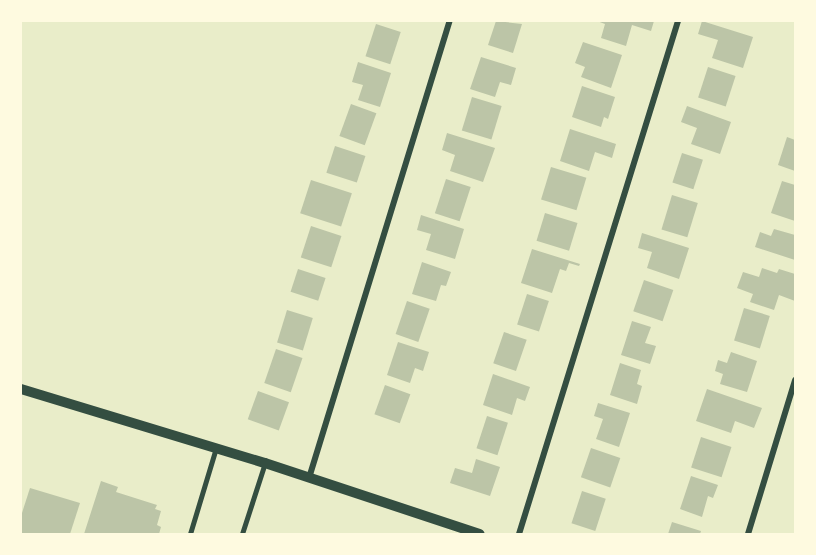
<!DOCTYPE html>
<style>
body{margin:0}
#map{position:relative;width:816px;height:555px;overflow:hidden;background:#e9edc9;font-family:"Open Sans",sans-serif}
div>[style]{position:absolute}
.building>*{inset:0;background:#bcc5a7;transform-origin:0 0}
.service>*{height:4.5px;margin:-2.25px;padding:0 2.25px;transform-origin:2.25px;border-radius:2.25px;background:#344e41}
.minor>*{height:6px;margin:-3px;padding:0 3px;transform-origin:3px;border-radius:3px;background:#344e41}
.tertiary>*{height:10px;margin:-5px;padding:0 5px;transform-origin:5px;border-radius:5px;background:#344e41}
span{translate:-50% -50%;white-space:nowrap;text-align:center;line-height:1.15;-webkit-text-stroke:4.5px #fefae0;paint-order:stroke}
.frame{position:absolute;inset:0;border:22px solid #fefae0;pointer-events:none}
</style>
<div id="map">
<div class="building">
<div style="clip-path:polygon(496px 21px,522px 24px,513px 53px,488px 45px)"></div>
<div style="clip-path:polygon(597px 21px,654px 21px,651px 31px,632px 25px,626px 46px,601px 38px,605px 24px)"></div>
<div style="clip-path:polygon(702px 21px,753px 37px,743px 68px,712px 58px,718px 40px,698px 34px)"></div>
<div style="left:376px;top:24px;width:26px;height:34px;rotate:18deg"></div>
<div style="clip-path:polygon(583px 42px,622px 55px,611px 88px,581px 77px,585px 67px,575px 63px)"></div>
<div style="clip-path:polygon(481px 57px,516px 68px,511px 85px,500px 82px,495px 97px,470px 89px)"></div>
<div style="clip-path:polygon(358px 62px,391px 73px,380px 107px,358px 100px,363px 85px,352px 82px)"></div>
<div style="left:708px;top:67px;width:29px;height:32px;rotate:18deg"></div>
<div style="clip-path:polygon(582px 86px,615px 97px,608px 119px,604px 117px,601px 127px,572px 117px)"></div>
<div style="left:472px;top:97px;width:31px;height:35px;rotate:17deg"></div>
<div style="left:351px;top:104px;width:27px;height:34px;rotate:20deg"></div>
<div style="clip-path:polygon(687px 106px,731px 122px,720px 154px,691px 144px,697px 128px,681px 122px)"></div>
<div style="clip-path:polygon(570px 129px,616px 144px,612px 158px,595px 152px,589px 171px,560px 161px)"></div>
<div style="clip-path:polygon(447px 133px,495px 148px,483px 182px,450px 171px,455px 155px,442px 150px)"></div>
<div style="clip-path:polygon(787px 137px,795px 140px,795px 171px,778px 165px)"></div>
<div style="left:335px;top:146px;width:32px;height:28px;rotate:18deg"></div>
<div style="left:682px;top:153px;width:22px;height:31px;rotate:18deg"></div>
<div style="left:551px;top:167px;width:37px;height:34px;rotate:17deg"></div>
<div style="left:446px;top:179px;width:26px;height:36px;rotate:18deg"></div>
<div style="left:311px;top:180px;width:43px;height:35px;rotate:18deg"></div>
<div style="clip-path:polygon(782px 181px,795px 185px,795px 221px,771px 213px)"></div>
<div style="left:672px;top:195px;width:27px;height:36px;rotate:17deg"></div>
<div style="left:545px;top:213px;width:34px;height:29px;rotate:17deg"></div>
<div style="clip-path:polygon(421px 215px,464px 229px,455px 259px,426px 250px,431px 234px,417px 230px)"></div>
<div style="left:311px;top:226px;width:32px;height:33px;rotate:18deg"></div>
<div style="clip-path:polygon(774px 229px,795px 235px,795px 260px,755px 247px,760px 232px,771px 236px)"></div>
<div style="clip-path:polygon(642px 233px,689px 248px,679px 279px,647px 268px,652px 252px,638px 248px)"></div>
<div style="clip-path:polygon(532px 249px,580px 264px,579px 266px,569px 263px,566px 271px,560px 269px,552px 293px,521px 283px)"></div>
<div style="clip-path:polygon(422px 262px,451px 272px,446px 286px,441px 285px,436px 301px,412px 294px)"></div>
<div style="clip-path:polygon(762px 268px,777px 273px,779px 269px,795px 274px,795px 301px,779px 295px,774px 310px,750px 302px,753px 294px,737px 288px,743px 272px,759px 277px)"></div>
<div style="left:298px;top:269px;width:29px;height:24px;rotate:18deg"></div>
<div style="left:644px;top:280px;width:31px;height:33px;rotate:19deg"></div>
<div style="left:527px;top:294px;width:23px;height:32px;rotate:18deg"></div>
<div style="left:407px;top:301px;width:24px;height:35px;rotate:19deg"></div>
<div style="left:744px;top:308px;width:27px;height:34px;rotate:17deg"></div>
<div style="left:287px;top:310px;width:27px;height:34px;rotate:17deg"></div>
<div style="clip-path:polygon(632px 321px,651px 327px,645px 343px,656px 346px,650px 364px,621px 355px)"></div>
<div style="left:504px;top:332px;width:24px;height:33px;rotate:19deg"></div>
<div style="clip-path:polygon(398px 342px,429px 352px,423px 371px,415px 368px,410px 383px,387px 375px)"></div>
<div style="left:276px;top:349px;width:28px;height:36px;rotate:19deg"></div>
<div style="clip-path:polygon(731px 352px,757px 361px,747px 392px,720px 384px,723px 374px,715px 371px,718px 360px,727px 363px)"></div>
<div style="clip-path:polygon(620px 363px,641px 370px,637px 384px,642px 386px,637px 404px,610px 395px)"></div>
<div style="clip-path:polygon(493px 374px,530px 387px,525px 401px,517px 398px,512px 415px,483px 405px)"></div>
<div style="left:385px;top:385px;width:27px;height:31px;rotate:20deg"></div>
<div style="clip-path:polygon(707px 389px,762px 408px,754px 428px,735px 421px,731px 433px,696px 421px)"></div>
<div style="left:258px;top:391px;width:33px;height:30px;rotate:20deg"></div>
<div style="clip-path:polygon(598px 403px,630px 413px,619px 447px,596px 439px,603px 419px,594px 416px)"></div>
<div style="left:487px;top:416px;width:22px;height:34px;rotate:18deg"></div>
<div style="left:701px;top:437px;width:32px;height:32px;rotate:18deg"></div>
<div style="left:591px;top:448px;width:31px;height:31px;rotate:19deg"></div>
<div style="clip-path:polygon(476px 459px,500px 467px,490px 496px,450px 483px,455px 468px,472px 473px)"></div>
<div style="clip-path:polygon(691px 476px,718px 485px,713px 498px,708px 496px,702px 517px,680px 509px)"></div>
<div style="clip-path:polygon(101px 481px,118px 487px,116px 492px,157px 505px,155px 509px,161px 511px,157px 525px,161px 527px,159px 534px,84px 534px)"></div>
<div style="clip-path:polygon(30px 488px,80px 503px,70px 534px,21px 534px,21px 516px)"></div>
<div style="left:582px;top:491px;width:25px;height:34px;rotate:18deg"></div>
<div style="clip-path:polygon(672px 522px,701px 531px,700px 534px,668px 534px)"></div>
</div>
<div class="service">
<div style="left:190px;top:534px;width:90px;rotate:-73.2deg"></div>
<div style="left:242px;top:534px;width:75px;rotate:-72.1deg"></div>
</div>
<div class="minor">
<div style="left:309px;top:478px;width:478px;rotate:-72.9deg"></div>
<div style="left:519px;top:534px;width:537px;rotate:-72.78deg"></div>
<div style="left:748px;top:534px;width:161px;rotate:-73deg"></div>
</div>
<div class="tertiary">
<div style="left:21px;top:389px;width:255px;rotate:16.9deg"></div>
<div style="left:265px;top:463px;width:226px;rotate:18.3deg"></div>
</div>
<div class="frame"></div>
</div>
